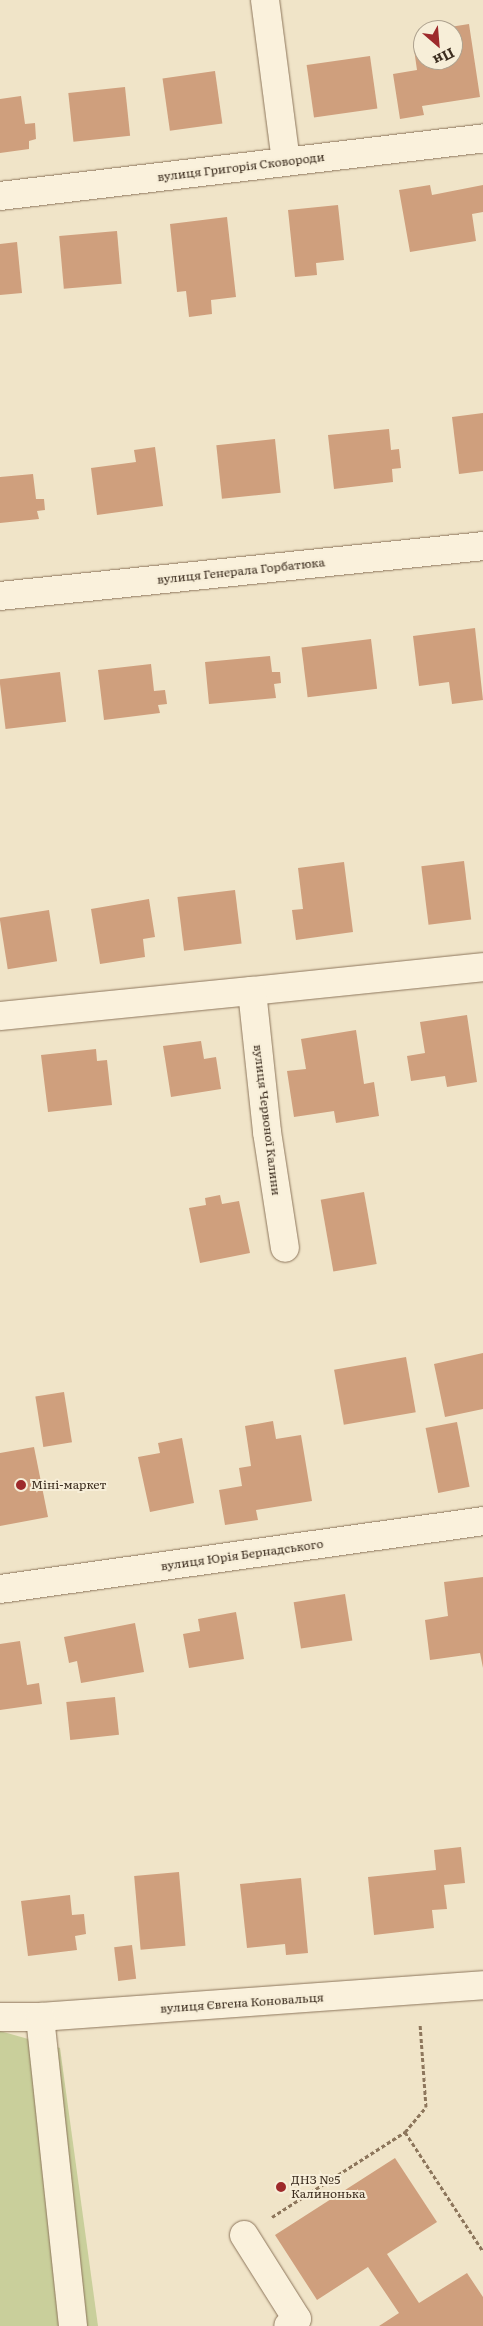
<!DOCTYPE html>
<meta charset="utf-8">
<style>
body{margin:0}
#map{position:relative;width:483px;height:2326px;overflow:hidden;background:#f0e4c8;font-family:Literata,serif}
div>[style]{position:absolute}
.green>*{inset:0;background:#c9cf9b}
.building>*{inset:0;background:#cf9f7d;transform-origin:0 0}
.path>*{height:3px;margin-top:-1.5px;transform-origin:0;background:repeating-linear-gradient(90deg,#8d765c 0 4px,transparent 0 6.5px)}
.roads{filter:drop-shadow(0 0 1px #8d765c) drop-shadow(0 0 1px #8d765c)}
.minor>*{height:28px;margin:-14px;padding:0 14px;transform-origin:14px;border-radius:14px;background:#faf1dc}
.dots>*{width:14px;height:14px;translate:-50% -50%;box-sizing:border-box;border:2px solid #f7eed8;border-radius:50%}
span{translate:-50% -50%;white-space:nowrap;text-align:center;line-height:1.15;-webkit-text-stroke:4px #f7eed8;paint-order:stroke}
.street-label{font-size:12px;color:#3d2e20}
.poi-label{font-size:12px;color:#3d2e20}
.left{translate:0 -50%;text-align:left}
.north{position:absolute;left:413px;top:20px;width:50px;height:50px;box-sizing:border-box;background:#f7eed8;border:1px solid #ada18e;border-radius:50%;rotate:153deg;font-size:14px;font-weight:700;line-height:20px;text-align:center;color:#3d2e20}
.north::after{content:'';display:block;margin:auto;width:18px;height:22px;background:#9e2a2b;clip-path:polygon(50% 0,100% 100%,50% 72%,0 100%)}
</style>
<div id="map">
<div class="green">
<div style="clip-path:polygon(0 2031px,60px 2048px,98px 2326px,0 2326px)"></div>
</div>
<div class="building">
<div style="clip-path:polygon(469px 24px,480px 97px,422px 106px,424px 115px,400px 119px,393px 74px,417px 70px,414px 49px,423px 48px,423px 60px,453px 60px,450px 27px)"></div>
<div style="left:370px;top:56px;width:53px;height:64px;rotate:82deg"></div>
<div style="left:215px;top:71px;width:53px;height:53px;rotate:82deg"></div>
<div style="left:125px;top:87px;width:49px;height:57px;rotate:84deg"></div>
<div style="clip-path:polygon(21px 96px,25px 124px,35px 123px,36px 139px,29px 141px,29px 149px,0 153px,0 99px)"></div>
<div style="clip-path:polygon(430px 185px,432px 195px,483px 185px,483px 212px,472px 214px,476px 241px,410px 252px,399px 190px)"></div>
<div style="clip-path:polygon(338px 205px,344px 260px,316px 263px,317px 275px,295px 277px,288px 210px)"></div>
<div style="clip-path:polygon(227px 217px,236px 297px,211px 300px,212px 314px,189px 317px,186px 291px,177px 292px,170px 224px)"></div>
<div style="left:117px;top:231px;width:53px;height:58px;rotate:85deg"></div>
<div style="clip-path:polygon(17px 242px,22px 293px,0 295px,0 244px)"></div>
<div style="clip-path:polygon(483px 413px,483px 471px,459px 474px,452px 417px)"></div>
<div style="clip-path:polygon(389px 429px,391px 450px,399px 449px,401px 468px,392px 469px,393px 482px,334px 489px,328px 435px)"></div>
<div style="left:275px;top:439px;width:54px;height:59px;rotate:84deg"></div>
<div style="clip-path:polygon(155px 447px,163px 506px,97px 515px,91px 468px,136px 462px,134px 450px)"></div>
<div style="clip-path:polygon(33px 474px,36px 499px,44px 499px,45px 510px,37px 511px,39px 519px,0 523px,0 477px)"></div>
<div style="clip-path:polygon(475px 628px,483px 700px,452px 704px,449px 682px,419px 686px,413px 636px)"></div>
<div style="left:371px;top:639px;width:50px;height:70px;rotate:83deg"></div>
<div style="clip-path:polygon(270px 656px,272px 672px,280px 672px,281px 683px,274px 684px,276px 698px,209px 704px,205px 662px)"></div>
<div style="clip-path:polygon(151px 664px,154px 691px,165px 690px,167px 704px,158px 705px,160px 713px,104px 720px,98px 670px)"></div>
<div style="left:60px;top:672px;width:50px;height:61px;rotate:83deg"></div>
<div style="left:464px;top:861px;width:59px;height:43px;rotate:83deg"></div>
<div style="clip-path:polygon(344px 862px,353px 932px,296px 940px,292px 910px,303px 909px,298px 868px)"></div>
<div style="left:235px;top:890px;width:54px;height:58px;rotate:83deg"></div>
<div style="clip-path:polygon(149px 899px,155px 937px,143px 939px,145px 957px,100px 964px,91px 909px)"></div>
<div style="left:49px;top:910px;width:52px;height:50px;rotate:81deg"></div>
<div style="clip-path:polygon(467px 1015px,477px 1082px,447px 1087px,445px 1076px,411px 1081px,407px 1056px,425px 1053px,420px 1022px)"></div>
<div style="clip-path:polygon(356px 1030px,364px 1084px,374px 1082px,379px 1116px,336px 1123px,334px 1111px,294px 1117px,287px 1071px,306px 1069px,301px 1039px)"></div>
<div style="clip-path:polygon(201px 1041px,204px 1059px,216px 1057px,221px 1089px,171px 1097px,163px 1046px)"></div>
<div style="clip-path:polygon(96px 1049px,97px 1061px,107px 1060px,112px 1105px,48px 1112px,41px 1055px)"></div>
<div style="left:364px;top:1192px;width:73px;height:44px;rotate:80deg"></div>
<div style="clip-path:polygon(220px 1195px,222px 1204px,239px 1201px,250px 1253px,200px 1263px,189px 1208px,206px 1205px,205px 1198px)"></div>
<div style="clip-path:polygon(483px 1353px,483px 1409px,445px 1417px,434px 1364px)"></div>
<div style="left:406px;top:1357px;width:56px;height:73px;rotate:80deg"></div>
<div style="left:64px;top:1392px;width:51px;height:29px;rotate:81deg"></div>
<div style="clip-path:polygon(273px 1421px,276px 1439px,301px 1435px,312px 1501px,256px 1510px,258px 1520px,225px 1525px,219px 1490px,242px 1486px,239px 1468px,251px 1466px,245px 1426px)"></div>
<div style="left:457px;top:1422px;width:66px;height:32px;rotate:79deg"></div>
<div style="clip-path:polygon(182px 1438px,194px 1503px,150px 1512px,138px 1457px,160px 1453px,158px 1443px)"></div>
<div style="clip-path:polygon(34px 1447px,48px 1517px,0 1526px,0 1453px)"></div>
<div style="clip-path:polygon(483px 1577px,483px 1668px,480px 1653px,430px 1660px,425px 1620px,448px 1616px,444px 1582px)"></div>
<div style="left:345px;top:1594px;width:47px;height:52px;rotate:81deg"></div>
<div style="clip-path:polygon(236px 1612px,244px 1659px,189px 1668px,183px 1634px,200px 1631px,198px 1619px)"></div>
<div style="clip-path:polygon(135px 1623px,144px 1672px,81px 1683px,77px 1661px,69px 1663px,64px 1637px)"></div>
<div style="clip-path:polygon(20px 1641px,27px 1685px,39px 1683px,42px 1704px,0 1710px,0 1644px)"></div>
<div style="left:115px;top:1697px;width:38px;height:49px;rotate:84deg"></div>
<div style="clip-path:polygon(461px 1847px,465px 1883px,444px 1885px,447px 1909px,432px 1910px,434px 1928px,374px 1935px,368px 1877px,436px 1870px,434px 1850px)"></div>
<div style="left:179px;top:1872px;width:74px;height:45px;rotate:85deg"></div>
<div style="clip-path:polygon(301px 1878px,308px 1953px,286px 1955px,285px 1944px,247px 1948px,240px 1884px)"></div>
<div style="clip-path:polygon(70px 1895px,72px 1915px,84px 1914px,86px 1934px,75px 1936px,77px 1950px,28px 1956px,21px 1901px)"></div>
<div style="left:132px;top:1945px;width:34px;height:18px;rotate:83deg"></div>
<div style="clip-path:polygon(395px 2158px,437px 2222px,387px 2254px,419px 2303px,467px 2273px,483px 2297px,483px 2326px,379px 2326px,399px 2313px,368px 2267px,317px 2300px,275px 2235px)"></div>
</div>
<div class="path">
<div style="left:405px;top:2132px;width:33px;rotate:-50deg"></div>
<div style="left:426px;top:2107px;width:84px;rotate:-94.1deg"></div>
<div style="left:272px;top:2217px;width:158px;rotate:-32.6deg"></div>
<div style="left:405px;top:2132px;width:142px;rotate:56.8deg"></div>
</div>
<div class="roads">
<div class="minor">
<div style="left:265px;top:0;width:162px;rotate:82.6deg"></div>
<div style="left:0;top:196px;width:486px;rotate:-6.8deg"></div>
<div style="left:0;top:596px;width:486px;rotate:-5.9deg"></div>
<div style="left:252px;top:991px;width:232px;rotate:-5.9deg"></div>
<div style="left:0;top:1016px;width:253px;rotate:-5.7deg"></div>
<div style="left:252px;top:991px;width:142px;rotate:83.9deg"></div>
<div style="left:267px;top:1132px;width:117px;rotate:81.2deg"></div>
<div style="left:0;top:1589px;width:488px;rotate:-8deg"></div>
<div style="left:0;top:2017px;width:40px"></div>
<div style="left:40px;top:2017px;width:444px;rotate:-4.1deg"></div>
<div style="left:40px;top:2017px;width:311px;rotate:83.9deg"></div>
<div style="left:244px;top:2235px;width:99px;rotate:57.8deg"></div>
<div style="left:297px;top:2319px;width:11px;rotate:142deg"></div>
</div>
</div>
<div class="dots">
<div style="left:21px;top:1485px;background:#9e2a2b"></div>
<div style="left:281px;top:2187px;background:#9e2a2b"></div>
</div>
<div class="street-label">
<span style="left:241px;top:167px;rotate:-7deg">вулиця Григорія Сковороди</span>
<span style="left:241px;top:571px;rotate:-6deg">вулиця Генерала Горбатюка</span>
<span style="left:267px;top:1120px;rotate:83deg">вулиця Червоної Калини</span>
<span style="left:242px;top:1555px;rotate:-8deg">вулиця Юрія Бернадського</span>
<span style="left:242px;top:2003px;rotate:-4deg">вулиця Євгена Коновальця</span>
</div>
<div class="poi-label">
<span class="left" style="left:31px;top:1485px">Міні-маркет</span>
<span class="left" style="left:291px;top:2187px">ДНЗ №5<br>Калинонька</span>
</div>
<div class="north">Пн</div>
</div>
